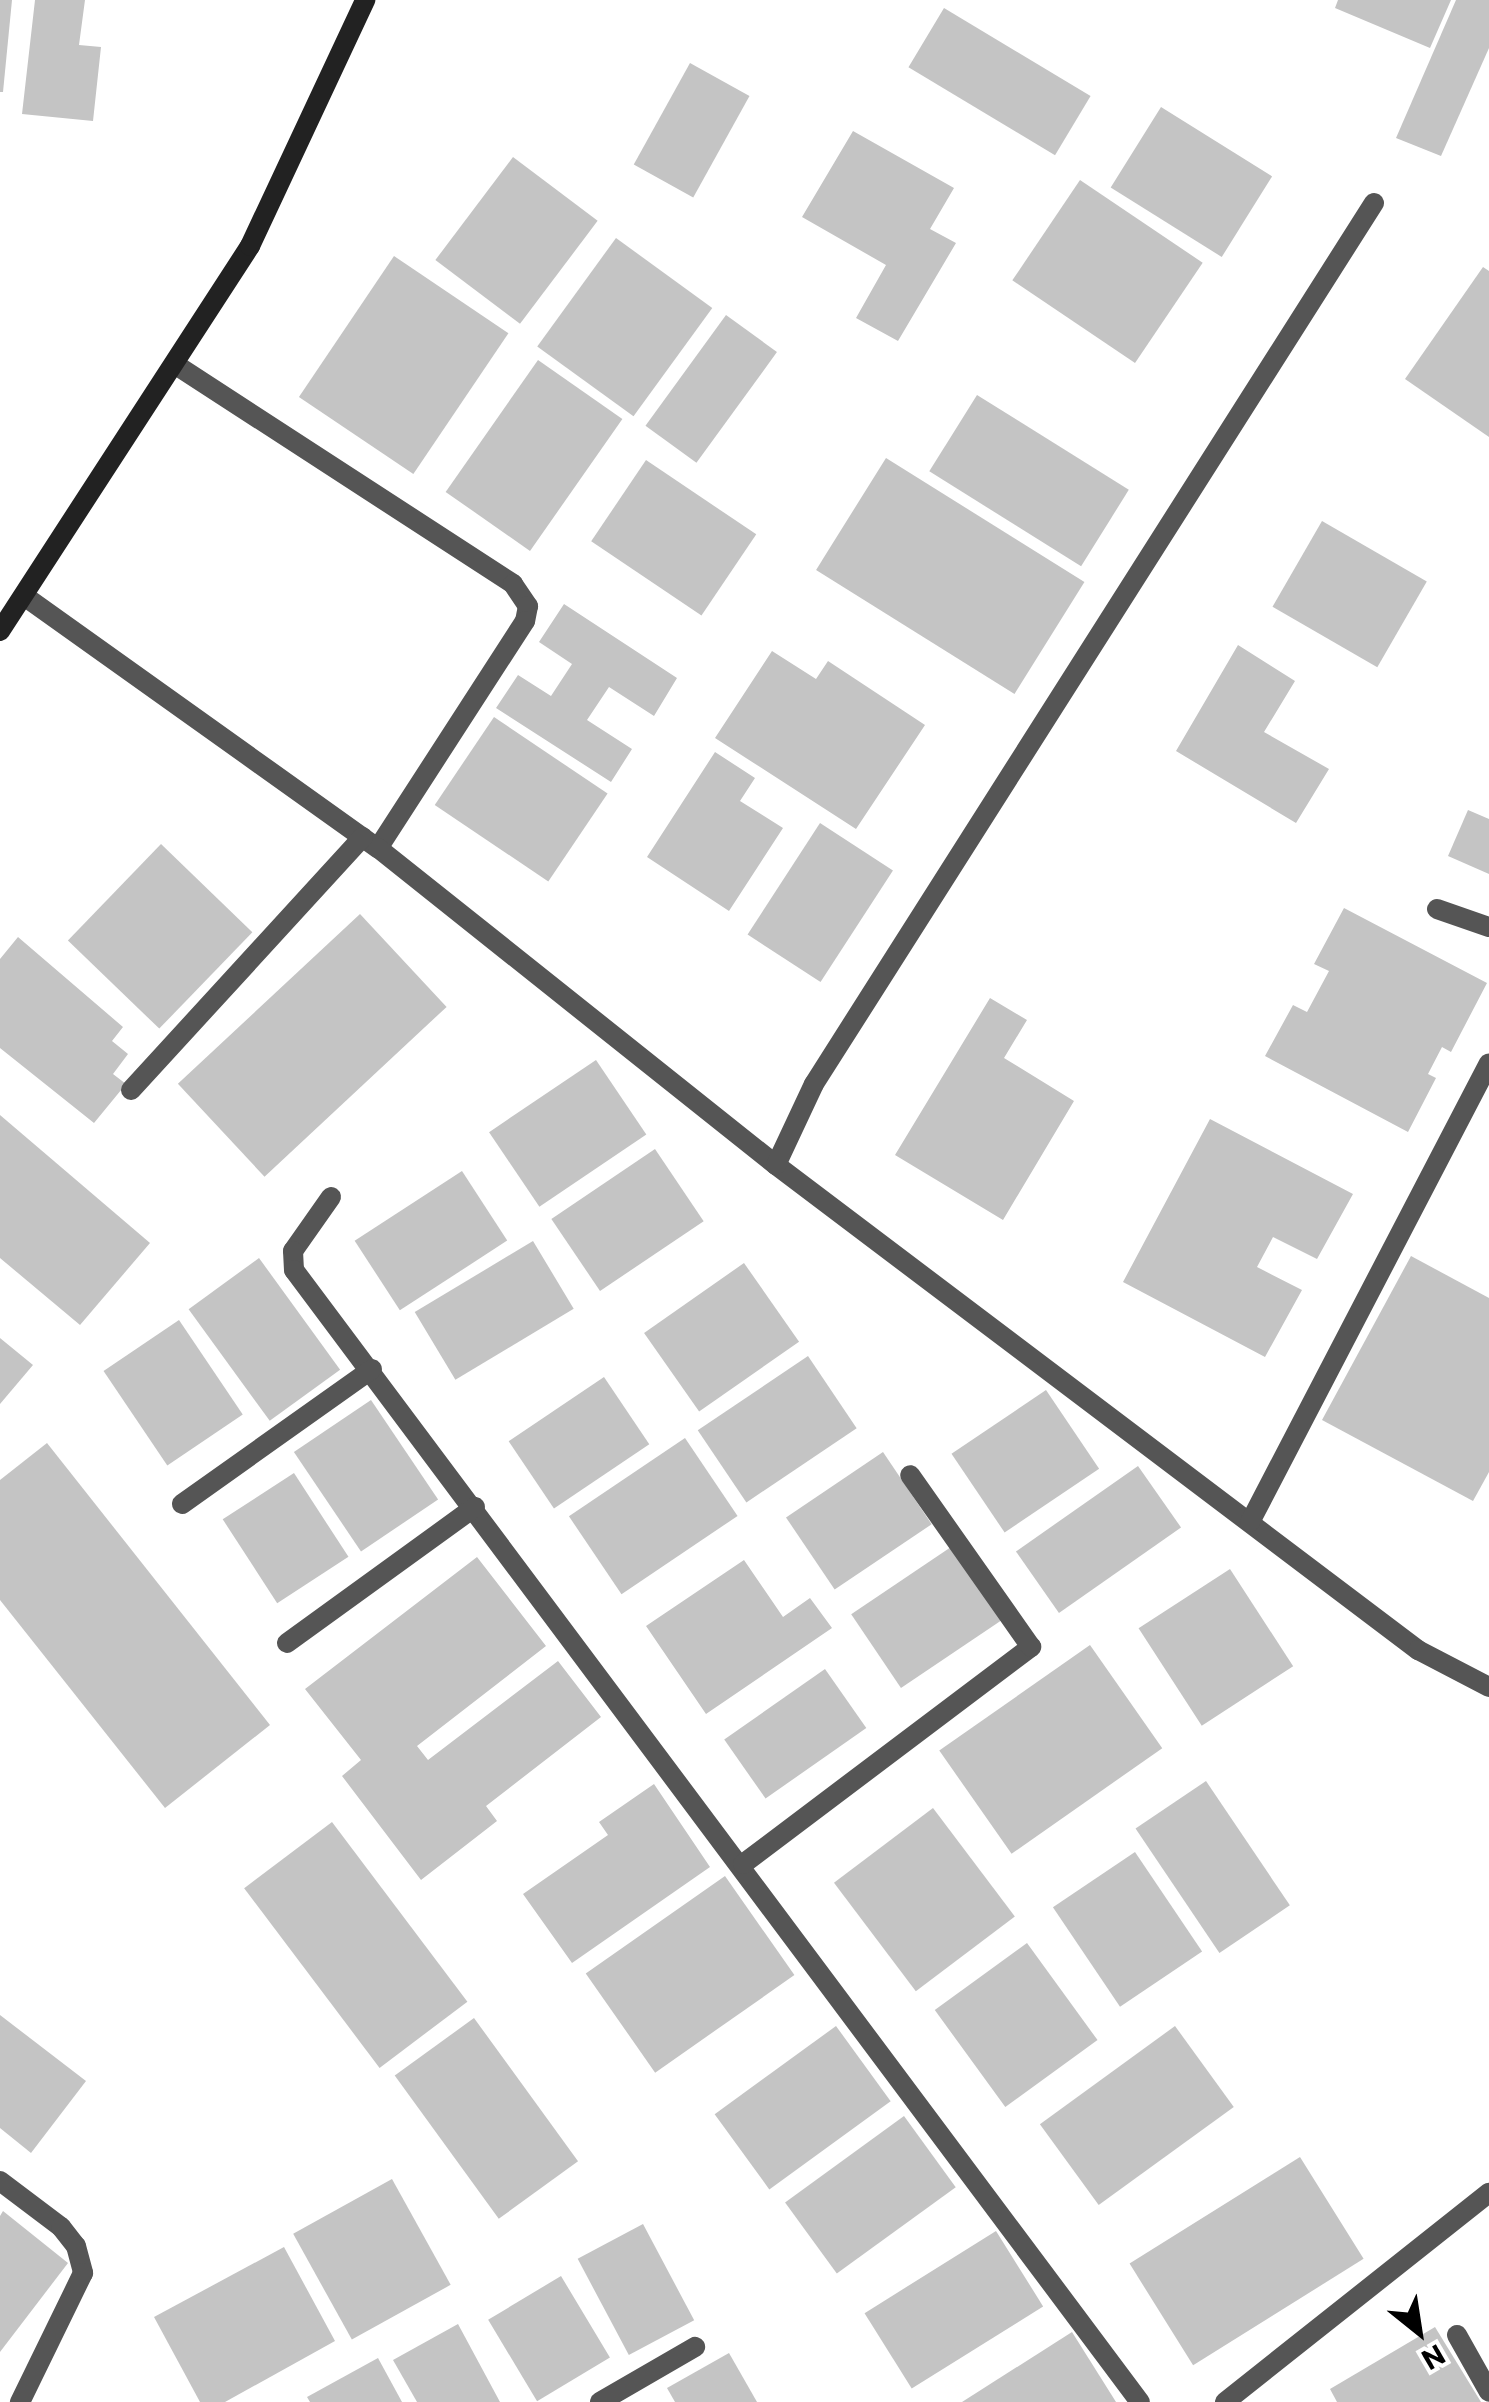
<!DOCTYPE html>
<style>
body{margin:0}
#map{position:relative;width:1489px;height:2402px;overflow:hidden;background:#fff;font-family:Commissioner,sans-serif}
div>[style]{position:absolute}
.building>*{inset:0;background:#c4c4c4;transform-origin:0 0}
.street>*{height:20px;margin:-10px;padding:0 10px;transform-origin:10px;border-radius:10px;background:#555}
.secondary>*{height:20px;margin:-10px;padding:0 10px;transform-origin:10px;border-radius:10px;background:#222}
span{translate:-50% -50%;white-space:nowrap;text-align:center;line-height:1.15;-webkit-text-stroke:8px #fff;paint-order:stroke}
.north{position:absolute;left:1369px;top:2282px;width:100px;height:100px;-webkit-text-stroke:8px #fff;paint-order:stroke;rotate:150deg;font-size:28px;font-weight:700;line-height:40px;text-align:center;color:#000}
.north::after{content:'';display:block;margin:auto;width:35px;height:45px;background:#000;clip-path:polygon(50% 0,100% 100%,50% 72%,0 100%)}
</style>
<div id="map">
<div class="building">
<div style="clip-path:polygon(0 0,12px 0,3px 92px,0 92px)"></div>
<div style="clip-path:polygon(35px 0,85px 0,79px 45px,101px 47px,93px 121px,22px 114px)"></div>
<div style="clip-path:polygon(1338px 0,1451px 0,1430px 48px,1335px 8px)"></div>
<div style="clip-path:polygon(1456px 0,1489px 0,1489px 48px,1441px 156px,1396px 138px)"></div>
<div style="left:944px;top:8px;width:171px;height:69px;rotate:31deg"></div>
<div style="left:690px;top:63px;width:68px;height:116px;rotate:29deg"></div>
<div style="left:1161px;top:107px;width:131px;height:95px;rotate:32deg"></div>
<div style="clip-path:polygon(853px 131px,954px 188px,930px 229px,956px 243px,898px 341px,856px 318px,886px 265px,802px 217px)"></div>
<div style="left:513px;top:157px;width:106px;height:129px;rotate:37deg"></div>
<div style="left:1080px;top:180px;width:148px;height:121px;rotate:34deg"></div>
<div style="left:616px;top:238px;width:119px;height:134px;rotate:36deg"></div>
<div style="left:394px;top:256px;width:138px;height:170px;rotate:34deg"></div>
<div style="clip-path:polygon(1483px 267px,1489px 271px,1489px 437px,1405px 379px)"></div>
<div style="left:726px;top:315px;width:63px;height:137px;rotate:36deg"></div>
<div style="left:538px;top:360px;width:103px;height:161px;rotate:35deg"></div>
<div style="left:977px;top:395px;width:179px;height:90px;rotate:32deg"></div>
<div style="left:886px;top:458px;width:234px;height:132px;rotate:32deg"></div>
<div style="left:646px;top:460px;width:133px;height:98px;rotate:34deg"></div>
<div style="left:1322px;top:521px;width:121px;height:99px;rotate:30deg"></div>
<div style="clip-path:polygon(564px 604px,677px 678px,654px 716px,609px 687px,587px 720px,632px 749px,611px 782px,496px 708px,518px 675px,551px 696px,572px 664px,539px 642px)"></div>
<div style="clip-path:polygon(1238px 645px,1295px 681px,1264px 732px,1329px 769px,1296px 823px,1176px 751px)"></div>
<div style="clip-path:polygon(772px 651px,816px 679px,828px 661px,925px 725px,856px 829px,715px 738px)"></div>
<div style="left:494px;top:717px;width:137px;height:106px;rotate:34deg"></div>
<div style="clip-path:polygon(715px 752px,755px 778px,740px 801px,783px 828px,729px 911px,647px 857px)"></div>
<div style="clip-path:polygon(1468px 810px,1489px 819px,1489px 874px,1448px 856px)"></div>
<div style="left:820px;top:823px;width:87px;height:133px;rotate:33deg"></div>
<div style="left:161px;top:844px;width:127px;height:134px;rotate:44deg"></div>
<div style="clip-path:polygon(1344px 908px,1487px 983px,1451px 1052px,1442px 1047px,1428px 1074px,1436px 1078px,1408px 1132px,1265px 1056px,1293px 1005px,1307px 1012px,1329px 971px,1314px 964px)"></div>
<div style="left:360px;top:914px;width:127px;height:249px;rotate:47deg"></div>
<div style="clip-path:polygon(18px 937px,123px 1027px,112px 1041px,128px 1054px,113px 1074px,126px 1084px,94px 1123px,0 1048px,0 959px)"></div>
<div style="clip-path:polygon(990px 998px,1027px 1020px,1004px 1058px,1074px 1101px,1003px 1220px,895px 1155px)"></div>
<div style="left:596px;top:1060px;width:90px;height:129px;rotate:56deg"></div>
<div style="clip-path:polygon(0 1115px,150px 1243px,80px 1325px,0 1258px)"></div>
<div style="clip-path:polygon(1210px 1119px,1353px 1194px,1317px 1259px,1273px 1237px,1257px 1267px,1302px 1290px,1265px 1357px,1123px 1282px)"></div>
<div style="left:655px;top:1149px;width:87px;height:125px;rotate:56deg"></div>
<div style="left:462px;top:1171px;width:83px;height:128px;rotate:57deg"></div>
<div style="left:533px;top:1241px;width:79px;height:138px;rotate:59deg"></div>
<div style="clip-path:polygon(1411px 1256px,1489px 1298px,1489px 1472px,1473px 1501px,1322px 1420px)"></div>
<div style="left:259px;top:1258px;width:138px;height:87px;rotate:54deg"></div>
<div style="left:744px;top:1263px;width:96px;height:122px;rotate:55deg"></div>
<div style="left:179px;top:1320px;width:114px;height:91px;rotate:56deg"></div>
<div style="clip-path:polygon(0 1338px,33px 1365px,0 1404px)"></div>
<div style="left:808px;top:1356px;width:87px;height:133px;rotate:56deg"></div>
<div style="left:604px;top:1377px;width:81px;height:115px;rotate:56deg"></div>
<div style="left:1046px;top:1390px;width:95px;height:114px;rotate:56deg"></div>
<div style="left:371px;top:1400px;width:120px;height:93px;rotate:56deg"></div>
<div style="left:685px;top:1438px;width:94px;height:140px;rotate:56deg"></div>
<div style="clip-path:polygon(47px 1443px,270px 1725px,165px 1808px,0 1600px,0 1480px)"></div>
<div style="left:883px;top:1452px;width:87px;height:117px;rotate:56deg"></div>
<div style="left:1138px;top:1466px;width:75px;height:149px;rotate:55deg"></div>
<div style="left:294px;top:1473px;width:100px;height:85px;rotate:57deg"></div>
<div style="left:954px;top:1545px;width:89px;height:124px;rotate:56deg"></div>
<div style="clip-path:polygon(477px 1557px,546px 1646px,417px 1746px,428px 1760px,558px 1661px,601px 1717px,486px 1806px,497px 1821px,421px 1880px,342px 1776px,361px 1760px,305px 1689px)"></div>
<div style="clip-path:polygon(744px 1560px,783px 1617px,810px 1598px,832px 1628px,706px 1714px,646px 1626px)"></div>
<div style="left:1230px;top:1569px;width:116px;height:109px;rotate:57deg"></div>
<div style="left:1090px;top:1645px;width:126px;height:184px;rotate:55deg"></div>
<div style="left:825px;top:1669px;width:72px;height:123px;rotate:55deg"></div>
<div style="left:1206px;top:1781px;width:150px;height:85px;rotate:56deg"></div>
<div style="clip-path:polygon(654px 1784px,710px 1867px,572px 1963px,523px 1894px,608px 1835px,599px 1822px)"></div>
<div style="left:933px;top:1808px;width:136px;height:124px;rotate:53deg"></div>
<div style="left:332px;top:1822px;width:225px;height:110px;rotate:53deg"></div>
<div style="left:1135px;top:1852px;width:120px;height:99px;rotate:56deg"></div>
<div style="left:725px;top:1876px;width:121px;height:170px;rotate:55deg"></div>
<div style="left:1027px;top:1943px;width:120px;height:114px;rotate:54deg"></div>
<div style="clip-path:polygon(0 2015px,86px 2081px,31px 2153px,0 2128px)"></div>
<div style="left:474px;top:2018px;width:177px;height:98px;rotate:54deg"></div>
<div style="left:836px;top:2026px;width:93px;height:150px;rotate:54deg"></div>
<div style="left:1175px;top:2026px;width:100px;height:167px;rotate:54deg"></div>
<div style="left:904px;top:2116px;width:88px;height:147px;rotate:54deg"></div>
<div style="left:1300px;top:2157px;width:120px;height:201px;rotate:58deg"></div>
<div style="left:392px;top:2179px;width:121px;height:113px;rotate:61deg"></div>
<div style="clip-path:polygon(3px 2211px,68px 2263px,0 2352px,0 2216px)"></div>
<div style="left:643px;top:2224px;width:109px;height:74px;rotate:62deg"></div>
<div style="left:996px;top:2231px;width:89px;height:155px;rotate:58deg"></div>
<div style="clip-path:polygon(284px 2247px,335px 2341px,225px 2402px,200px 2402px,154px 2317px)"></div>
<div style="left:561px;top:2276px;width:95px;height:85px;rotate:59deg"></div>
<div style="clip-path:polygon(458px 2324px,500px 2402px,417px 2402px,393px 2360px)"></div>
<div style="clip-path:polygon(1435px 2327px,1481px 2402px,1337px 2402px,1330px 2389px)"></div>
<div style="clip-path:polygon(1072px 2332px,1116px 2402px,962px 2402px)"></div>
<div style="clip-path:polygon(729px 2353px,757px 2402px,675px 2402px,667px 2388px)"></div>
<div style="clip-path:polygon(378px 2358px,402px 2402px,310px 2402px,307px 2397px)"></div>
</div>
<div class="street">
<div style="left:176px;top:365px;width:402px;rotate:33deg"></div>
<div style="left:513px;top:584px;width:27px;rotate:56deg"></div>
<div style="left:528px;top:606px;width:15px;rotate:101deg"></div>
<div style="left:525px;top:621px;width:270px;rotate:122.9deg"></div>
<div style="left:27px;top:598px;width:431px;rotate:35.5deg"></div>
<div style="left:378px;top:848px;width:509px;rotate:38.54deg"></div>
<div style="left:776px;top:1165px;width:805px;rotate:37.07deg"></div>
<div style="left:1418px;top:1650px;width:80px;rotate:27.5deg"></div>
<div style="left:1437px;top:909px;width:55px;rotate:19.1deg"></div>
<div style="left:131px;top:1090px;width:343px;rotate:-47.5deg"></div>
<div style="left:776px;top:1165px;width:89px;rotate:-64.9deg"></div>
<div style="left:814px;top:1084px;width:1044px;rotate:-57.56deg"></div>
<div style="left:331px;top:1197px;width:66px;rotate:125.1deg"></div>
<div style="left:293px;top:1251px;width:19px;rotate:87deg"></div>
<div style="left:294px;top:1270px;width:1413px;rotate:53.23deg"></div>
<div style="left:182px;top:1504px;width:233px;rotate:-35.4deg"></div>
<div style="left:1250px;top:1522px;width:517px;rotate:-62.49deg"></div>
<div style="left:287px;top:1643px;width:232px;rotate:-35.9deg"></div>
<div style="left:743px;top:1864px;width:361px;rotate:-37deg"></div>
<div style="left:1031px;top:1647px;width:210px;rotate:-125.1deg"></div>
<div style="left:0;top:2181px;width:76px;rotate:37deg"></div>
<div style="left:61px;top:2227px;width:24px;rotate:52deg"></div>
<div style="left:76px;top:2246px;width:28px;rotate:75deg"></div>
<div style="left:83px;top:2273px;width:144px;rotate:116deg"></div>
<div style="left:1457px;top:2335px;width:65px;rotate:60.7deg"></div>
<div style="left:600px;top:2402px;width:110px;rotate:-30.1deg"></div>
<div style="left:1225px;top:2402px;width:337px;rotate:-38.4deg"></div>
</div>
<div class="secondary">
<div style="left:0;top:631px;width:459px;rotate:-57deg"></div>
<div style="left:250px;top:246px;width:272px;rotate:-64.9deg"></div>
</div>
<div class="north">N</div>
</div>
